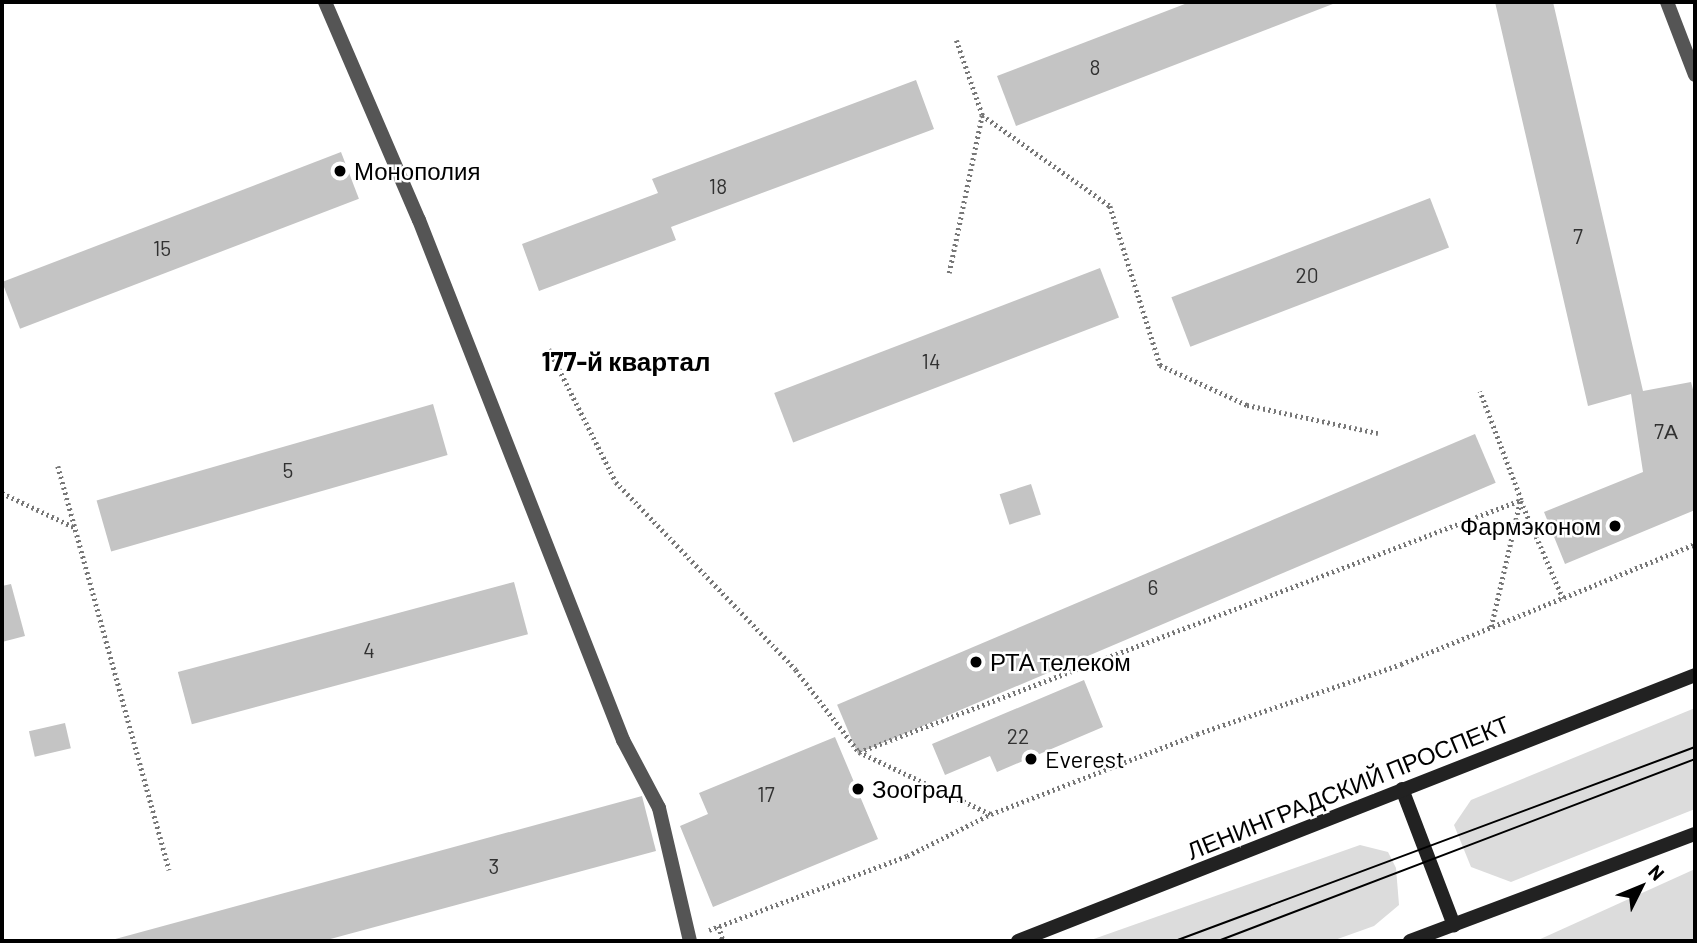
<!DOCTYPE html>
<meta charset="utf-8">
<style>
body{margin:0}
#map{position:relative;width:1697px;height:943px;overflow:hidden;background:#fff;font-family:Barlow,sans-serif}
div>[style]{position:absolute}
.green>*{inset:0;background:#dcdcdc}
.building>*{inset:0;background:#c4c4c4;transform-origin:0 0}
.path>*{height:4.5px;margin-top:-2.25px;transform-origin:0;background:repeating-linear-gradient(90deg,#777 0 2px,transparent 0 5.5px)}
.minor>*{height:14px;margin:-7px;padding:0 7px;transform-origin:7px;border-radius:7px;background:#555}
.secondary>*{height:14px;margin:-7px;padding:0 7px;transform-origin:7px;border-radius:7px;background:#222}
.tram>*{height:2px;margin:-1px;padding:0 1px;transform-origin:1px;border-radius:1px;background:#000}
.dots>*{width:19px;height:19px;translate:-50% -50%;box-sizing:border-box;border:4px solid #fff;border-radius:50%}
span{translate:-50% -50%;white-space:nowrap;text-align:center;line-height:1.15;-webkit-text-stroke:5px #fff;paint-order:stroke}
.number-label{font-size:21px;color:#313131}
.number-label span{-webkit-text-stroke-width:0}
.poi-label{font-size:24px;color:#000}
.left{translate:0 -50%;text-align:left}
.right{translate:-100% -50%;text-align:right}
.street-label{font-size:24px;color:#000}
.neighbourhood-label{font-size:26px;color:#000;font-weight:700}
.frame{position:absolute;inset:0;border:4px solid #000;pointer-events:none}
.north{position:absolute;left:1606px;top:852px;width:70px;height:70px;-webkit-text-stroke:5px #fff;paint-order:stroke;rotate:47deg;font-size:19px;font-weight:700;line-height:28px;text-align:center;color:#000}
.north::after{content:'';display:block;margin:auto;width:24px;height:32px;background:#000;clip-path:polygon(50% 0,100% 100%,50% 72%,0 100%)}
</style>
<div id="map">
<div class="green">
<div style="clip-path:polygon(1695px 708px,1695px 809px,1511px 882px,1471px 867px,1454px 825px,1471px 800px)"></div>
<div style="clip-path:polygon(1360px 845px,1388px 852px,1396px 868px,1399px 905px,1374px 926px,1332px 941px,1088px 941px)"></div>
<div style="clip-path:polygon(1695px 869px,1694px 941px,1536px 941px)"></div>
</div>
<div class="building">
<div style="clip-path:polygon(1190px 2px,1338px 2px,1016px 126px,997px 76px)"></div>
<div style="clip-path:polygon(1495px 2px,1553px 2px,1643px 391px,1691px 382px,1695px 397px,1695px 510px,1565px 564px,1544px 512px,1643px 472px,1631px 394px,1588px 406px)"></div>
<div style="clip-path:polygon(916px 80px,934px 129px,671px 227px,676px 240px,539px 291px,522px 244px,658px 193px,652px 179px)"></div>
<div style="left:341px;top:152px;width:50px;height:363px;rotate:69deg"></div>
<div style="left:1430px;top:198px;width:53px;height:277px;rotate:69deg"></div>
<div style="left:1100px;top:268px;width:53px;height:349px;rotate:69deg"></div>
<div style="left:433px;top:404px;width:53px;height:350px;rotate:74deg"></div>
<div style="left:1475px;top:434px;width:53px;height:693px;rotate:67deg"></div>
<div style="left:1031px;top:484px;width:32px;height:33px;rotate:72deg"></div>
<div style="left:514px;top:582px;width:54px;height:348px;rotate:75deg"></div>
<div style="clip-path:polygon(11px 584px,25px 636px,2px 642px,2px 586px)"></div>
<div style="clip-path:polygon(1084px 680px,1103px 727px,997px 772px,990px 756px,945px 775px,932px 744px)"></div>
<div style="left:65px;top:723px;width:26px;height:37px;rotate:77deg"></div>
<div style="clip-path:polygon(835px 737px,878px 839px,713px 907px,680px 826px,708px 814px,699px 793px)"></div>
<div style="clip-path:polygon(642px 796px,656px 851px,323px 941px,108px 941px)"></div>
</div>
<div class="path">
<div style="left:982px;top:115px;width:157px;rotate:35.4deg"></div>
<div style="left:1110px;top:206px;width:167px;rotate:72.5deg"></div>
<div style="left:1160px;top:365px;width:96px;rotate:24.7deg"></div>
<div style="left:1247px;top:405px;width:134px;rotate:12.1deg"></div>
<div style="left:949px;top:273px;width:161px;rotate:-78.2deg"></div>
<div style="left:982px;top:115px;width:79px;rotate:-109.1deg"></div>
<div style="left:549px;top:349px;width:149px;rotate:63.3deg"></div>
<div style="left:616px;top:482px;width:260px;rotate:46.2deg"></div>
<div style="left:796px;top:670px;width:103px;rotate:52.5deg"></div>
<div style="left:859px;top:752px;width:146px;rotate:25.2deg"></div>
<div style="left:58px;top:466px;width:419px;rotate:74.6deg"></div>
<div style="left:2px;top:493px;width:80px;rotate:25.3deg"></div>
<div style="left:1521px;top:501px;width:106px;rotate:66.6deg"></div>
<div style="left:1491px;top:627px;width:129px;rotate:-77deg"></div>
<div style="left:859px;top:752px;width:708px;rotate:-20.84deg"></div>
<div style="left:1521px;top:500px;width:116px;rotate:-110.8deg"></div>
<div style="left:719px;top:926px;width:16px;rotate:75deg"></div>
<div style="left:709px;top:930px;width:211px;rotate:-20.5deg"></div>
<div style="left:907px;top:856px;width:94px;rotate:-26.6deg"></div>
<div style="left:991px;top:814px;width:221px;rotate:-21.2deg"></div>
<div style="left:1197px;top:734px;width:216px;rotate:-18.9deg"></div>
<div style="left:1401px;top:664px;width:318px;rotate:-22.2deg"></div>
</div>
<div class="minor">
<div style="left:325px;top:2px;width:237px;rotate:66.7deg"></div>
<div style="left:419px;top:220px;width:559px;rotate:68.58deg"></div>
<div style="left:623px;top:740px;width:77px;rotate:62.1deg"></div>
<div style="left:659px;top:808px;width:137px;rotate:76.9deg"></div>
<div style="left:1667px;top:2px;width:78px;rotate:69deg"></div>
</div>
<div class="secondary">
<div style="left:1402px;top:789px;width:146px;rotate:69.1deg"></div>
<div style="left:1018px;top:941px;width:727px;rotate:-21.45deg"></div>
<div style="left:1410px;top:941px;width:304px;rotate:-20.6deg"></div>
</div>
<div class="tram">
<div style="left:1175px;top:941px;width:555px;rotate:-20.46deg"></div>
<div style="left:1218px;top:941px;width:511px;rotate:-20.88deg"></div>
</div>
<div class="dots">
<div style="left:340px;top:171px;background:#000"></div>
<div style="left:1615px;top:526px;background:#000"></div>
<div style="left:976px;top:662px;background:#000"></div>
<div style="left:1031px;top:759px;background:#000"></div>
<div style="left:858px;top:789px;background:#000"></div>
</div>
<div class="number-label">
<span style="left:1095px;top:67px">8</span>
<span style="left:718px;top:186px">18</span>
<span style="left:1578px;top:236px">7</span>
<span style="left:162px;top:248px">15</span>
<span style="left:1307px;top:275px">20</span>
<span style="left:931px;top:361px">14</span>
<span style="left:1666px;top:431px">7А</span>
<span style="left:288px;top:470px">5</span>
<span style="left:1153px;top:587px">6</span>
<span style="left:369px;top:650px">4</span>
<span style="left:1018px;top:736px">22</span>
<span style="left:766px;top:794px">17</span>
<span style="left:494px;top:866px">3</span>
</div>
<div class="poi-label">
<span class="left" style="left:354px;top:171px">Монополия</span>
<span class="right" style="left:1601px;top:526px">Фармэконом</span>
<span class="left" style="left:990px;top:662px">РТА телеком</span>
<span class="left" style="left:1045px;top:759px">Everest</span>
<span class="left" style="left:872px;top:789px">Зооград</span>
</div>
<div class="street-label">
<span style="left:1348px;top:787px;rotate:-22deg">ЛЕНИНГРАДСКИЙ ПРОСПЕКТ</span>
</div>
<div class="neighbourhood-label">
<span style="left:626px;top:361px">177-й квартал</span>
</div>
<div class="frame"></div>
<div class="north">N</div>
</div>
